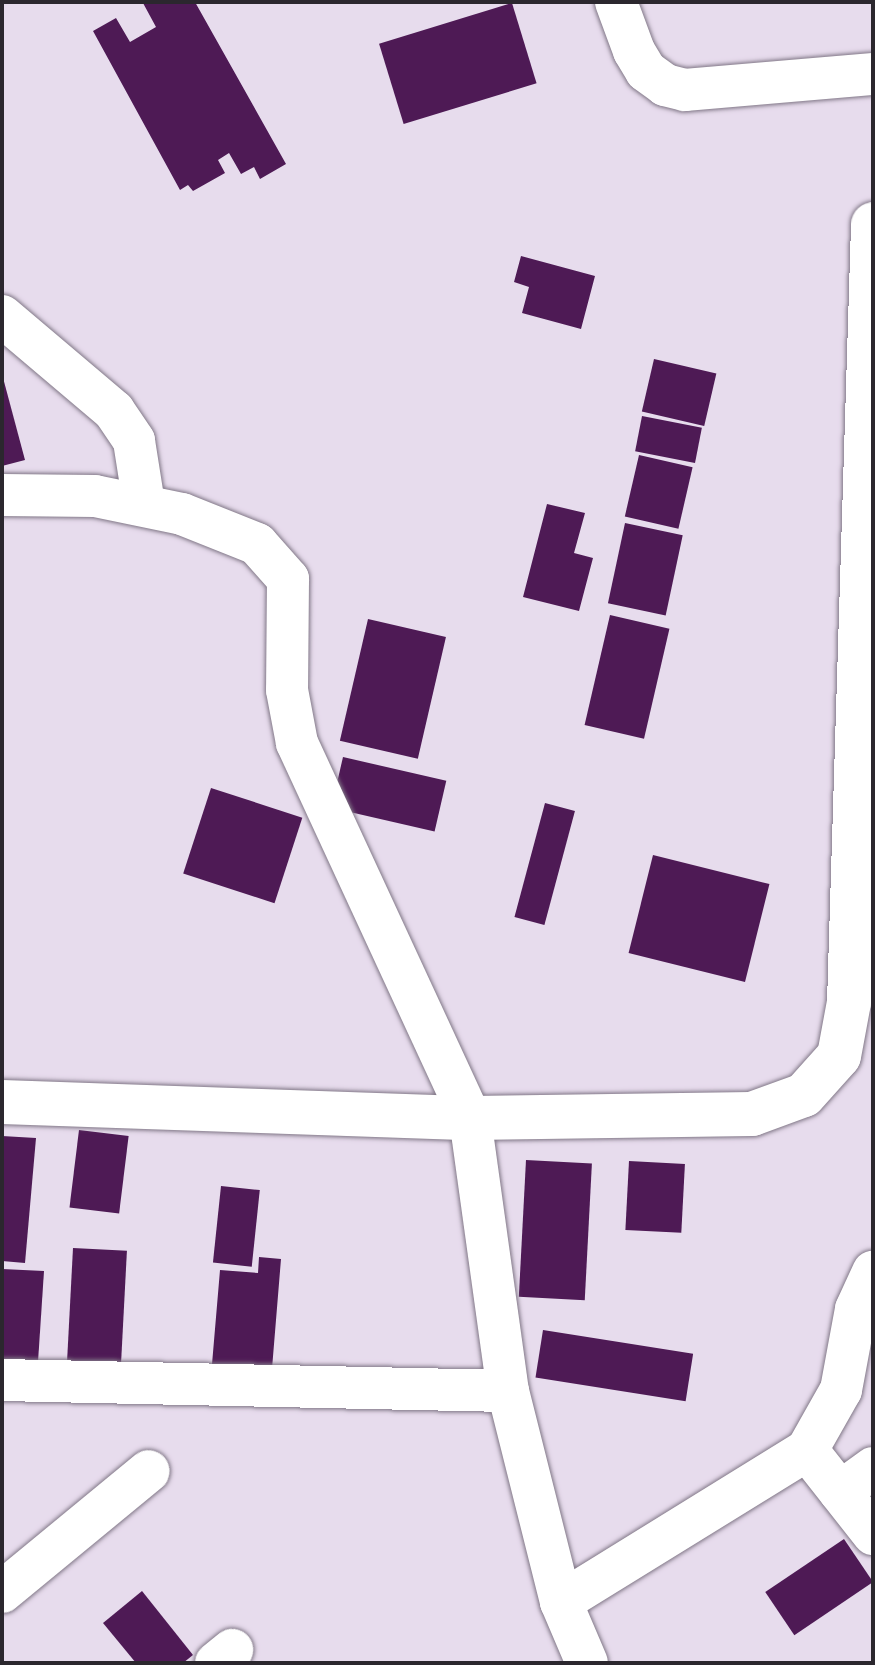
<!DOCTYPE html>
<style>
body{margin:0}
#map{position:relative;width:875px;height:1665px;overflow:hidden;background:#e7dced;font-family:Barlow,sans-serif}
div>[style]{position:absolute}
.building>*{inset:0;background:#4e1a55;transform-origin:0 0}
.roads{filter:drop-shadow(0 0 2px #817787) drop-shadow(0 0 2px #817787)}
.minor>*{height:42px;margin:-21px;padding:0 21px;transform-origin:21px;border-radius:21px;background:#fff}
.tertiary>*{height:44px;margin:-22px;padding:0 22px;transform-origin:22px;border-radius:22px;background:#fff}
span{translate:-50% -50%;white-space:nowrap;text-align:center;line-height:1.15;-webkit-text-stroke:8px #f5eafb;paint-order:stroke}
.frame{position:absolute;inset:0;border:4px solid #2b272e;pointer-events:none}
</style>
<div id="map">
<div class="building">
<div style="clip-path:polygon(195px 2px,286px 164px,260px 179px,254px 167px,241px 174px,229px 153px,218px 160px,225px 173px,193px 191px,188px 185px,180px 190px,93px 31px,116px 18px,130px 42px,156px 27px,143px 3px)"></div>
<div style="left:512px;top:3px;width:84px;height:139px;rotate:73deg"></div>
<div style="clip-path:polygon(521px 256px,595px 276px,581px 329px,522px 313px,529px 287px,514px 282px)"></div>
<div style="left:654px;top:359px;width:64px;height:54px;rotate:13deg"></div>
<div style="clip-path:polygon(2px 374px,25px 460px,2px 466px)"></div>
<div style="left:642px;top:416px;width:61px;height:36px;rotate:11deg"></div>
<div style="left:639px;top:455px;width:55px;height:63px;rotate:13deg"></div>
<div style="clip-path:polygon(547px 504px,585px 513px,574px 553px,593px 558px,579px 611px,523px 597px)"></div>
<div style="left:625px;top:523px;width:59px;height:82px;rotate:12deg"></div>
<div style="left:610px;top:615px;width:61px;height:113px;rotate:13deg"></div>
<div style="left:368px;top:619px;width:80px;height:125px;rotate:13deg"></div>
<div style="left:343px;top:757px;width:106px;height:52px;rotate:13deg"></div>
<div style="left:211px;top:788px;width:96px;height:90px;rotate:18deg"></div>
<div style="left:545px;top:803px;width:31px;height:118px;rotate:15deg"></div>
<div style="left:653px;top:855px;width:120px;height:101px;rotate:14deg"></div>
<div style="left:79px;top:1130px;width:50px;height:78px;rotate:7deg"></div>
<div style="clip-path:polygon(2px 1136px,36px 1138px,25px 1263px,2px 1261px)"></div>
<div style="left:526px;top:1160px;width:66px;height:137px;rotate:3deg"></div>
<div style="left:629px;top:1161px;width:56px;height:69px;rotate:3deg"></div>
<div style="left:221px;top:1186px;width:39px;height:77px;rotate:6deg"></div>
<div style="left:73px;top:1248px;width:54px;height:127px;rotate:3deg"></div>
<div style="clip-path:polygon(259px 1257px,281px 1259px,271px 1381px,211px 1376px,220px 1270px,258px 1273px)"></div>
<div style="clip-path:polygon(2px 1269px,44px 1271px,37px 1377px,2px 1374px)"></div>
<div style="left:543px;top:1330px;width:152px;height:48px;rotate:9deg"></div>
<div style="left:844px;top:1539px;width:52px;height:95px;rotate:56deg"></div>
<div style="clip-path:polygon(142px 1591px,193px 1655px,183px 1663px,136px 1663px,103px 1623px)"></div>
</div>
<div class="roads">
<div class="minor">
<div style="left:616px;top:2px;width:52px;rotate:69.8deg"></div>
<div style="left:634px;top:51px;width:23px;rotate:59deg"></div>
<div style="left:646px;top:71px;width:24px;rotate:36deg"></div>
<div style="left:665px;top:85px;width:21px;rotate:14deg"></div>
<div style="left:685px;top:90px;width:189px;rotate:-4.9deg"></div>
<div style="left:2px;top:316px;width:147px;rotate:40.3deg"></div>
<div style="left:114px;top:411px;width:36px;rotate:56deg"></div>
<div style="left:134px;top:441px;width:64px;rotate:81deg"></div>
<div style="left:2px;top:495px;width:93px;rotate:0.6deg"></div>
<div style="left:95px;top:496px;width:89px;rotate:11.7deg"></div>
<div style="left:182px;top:514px;width:81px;rotate:21.8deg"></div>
<div style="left:257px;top:544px;width:47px;rotate:48.5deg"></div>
<div style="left:288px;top:579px;width:111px;rotate:90.5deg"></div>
<div style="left:287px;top:690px;width:54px;rotate:79.3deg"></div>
<div style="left:297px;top:743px;width:413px;rotate:65.2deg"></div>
<div style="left:470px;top:1118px;width:276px;rotate:82.1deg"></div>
<div style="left:508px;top:1391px;width:218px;rotate:75.9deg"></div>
<div style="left:561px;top:1602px;width:66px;rotate:66.9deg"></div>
<div style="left:2px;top:1380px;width:506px;rotate:1.25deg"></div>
<div style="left:807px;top:1450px;width:107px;rotate:51.8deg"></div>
<div style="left:840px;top:1492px;width:41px;rotate:-36deg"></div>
<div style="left:2px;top:1592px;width:190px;rotate:-39.5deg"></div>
<div style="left:561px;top:1602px;width:289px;rotate:-31.7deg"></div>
<div style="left:807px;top:1450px;width:69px;rotate:-60.5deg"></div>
<div style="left:841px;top:1390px;width:82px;rotate:-79.5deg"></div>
<div style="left:856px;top:1309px;width:41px;rotate:-65.3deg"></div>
<div style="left:216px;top:1663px;width:21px;rotate:-39deg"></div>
</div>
<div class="tertiary">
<div style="left:2px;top:1102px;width:468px;rotate:2deg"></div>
<div style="left:470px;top:1118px;width:282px;rotate:-0.8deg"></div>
<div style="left:752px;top:1114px;width:55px;rotate:-20.1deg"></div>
<div style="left:804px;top:1095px;width:52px;rotate:-48.1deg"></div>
<div style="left:839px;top:1056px;width:55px;rotate:-79.5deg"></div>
<div style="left:849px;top:1002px;width:778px;rotate:-88.23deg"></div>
</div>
</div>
<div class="frame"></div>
</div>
